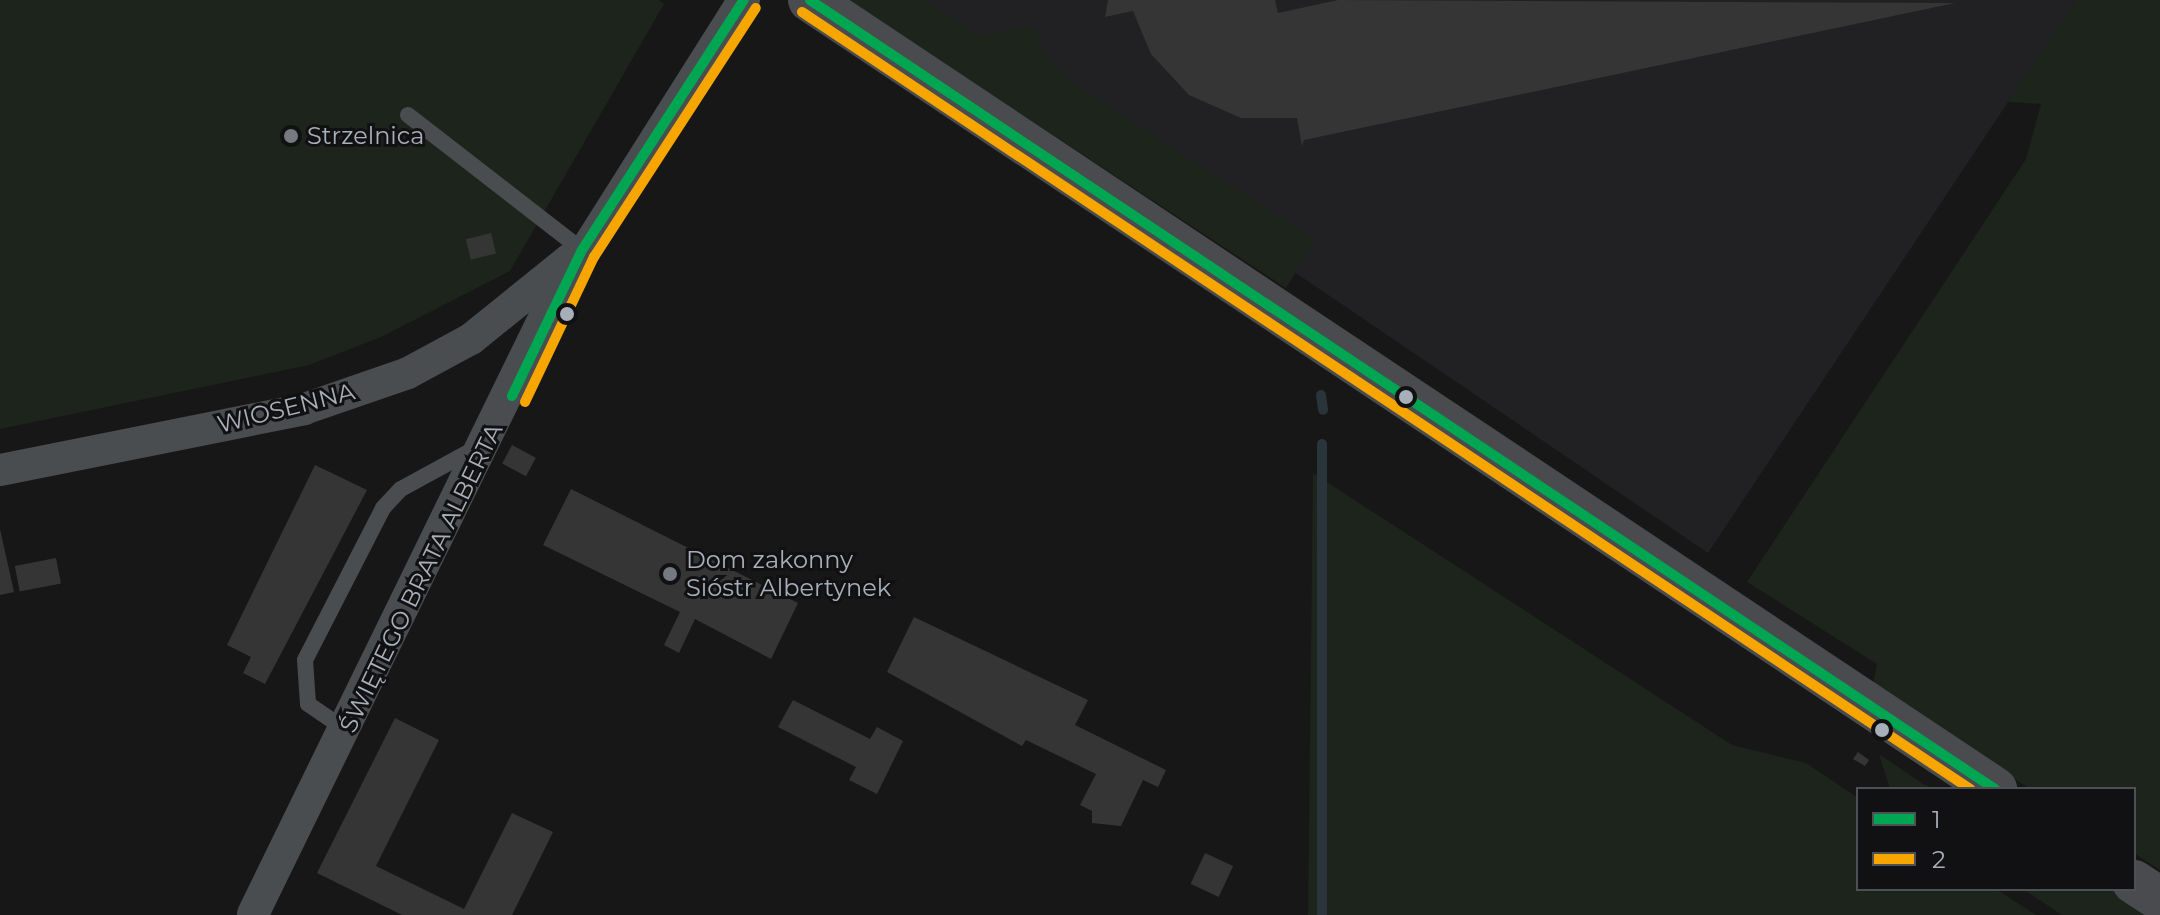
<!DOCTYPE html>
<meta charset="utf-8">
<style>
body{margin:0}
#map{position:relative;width:2160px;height:915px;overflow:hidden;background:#171717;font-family:Montserrat,sans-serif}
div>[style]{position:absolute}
.built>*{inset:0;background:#212123}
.green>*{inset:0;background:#1d241c}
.stream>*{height:10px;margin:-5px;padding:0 5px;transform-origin:5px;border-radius:5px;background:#29353a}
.building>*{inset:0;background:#353536;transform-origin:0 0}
.service>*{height:16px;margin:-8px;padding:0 8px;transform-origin:8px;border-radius:8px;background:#4a4d50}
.minor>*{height:32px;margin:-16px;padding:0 16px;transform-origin:16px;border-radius:16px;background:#4a4d50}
.secondary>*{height:44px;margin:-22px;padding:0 22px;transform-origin:22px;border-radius:22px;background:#494b4e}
.bus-1>*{height:10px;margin:-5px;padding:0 5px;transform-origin:5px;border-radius:5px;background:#00a651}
.bus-2>*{height:10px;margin:-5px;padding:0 5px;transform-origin:5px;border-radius:5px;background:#f7a600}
.dots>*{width:22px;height:22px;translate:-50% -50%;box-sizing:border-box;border:4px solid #111113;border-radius:50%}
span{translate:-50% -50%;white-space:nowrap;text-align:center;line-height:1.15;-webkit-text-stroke:6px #111113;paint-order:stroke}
.poi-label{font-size:24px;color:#a7afb9}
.left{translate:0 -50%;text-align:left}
.street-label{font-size:24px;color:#a7afb9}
.legend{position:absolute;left:1856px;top:787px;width:280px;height:104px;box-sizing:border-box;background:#111113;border:2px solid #4d5055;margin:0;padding:10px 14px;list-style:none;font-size:24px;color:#a7afb9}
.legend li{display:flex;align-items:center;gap:16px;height:40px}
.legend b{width:40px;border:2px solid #4d5055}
</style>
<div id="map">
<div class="built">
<div style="clip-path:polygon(894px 0,2076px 0,1708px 553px)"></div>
</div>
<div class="green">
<div style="clip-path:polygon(0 0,659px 0,664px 4px,510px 271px,381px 337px,309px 365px,0 429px)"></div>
<div style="clip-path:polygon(847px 0,927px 0,977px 35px,1035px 26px,1041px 48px,1063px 75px,1315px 241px,1286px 288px)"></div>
<div style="clip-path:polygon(2076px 0,2160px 0,2160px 870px,2134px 853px,2134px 789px,2030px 789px,1873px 685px,1877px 664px,1747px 582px,2026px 159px,2041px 104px,2007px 102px)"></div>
<div style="clip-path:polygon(1313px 473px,1732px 745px,1806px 763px,1858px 798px,1858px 889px,1996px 889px,2036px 915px,1308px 915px)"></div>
<div style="clip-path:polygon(1879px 754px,1923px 784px,1935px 789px,1890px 789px)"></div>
<div style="clip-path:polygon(2023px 889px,2111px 889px,2150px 915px,2062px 915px)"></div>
</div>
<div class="stream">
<div style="left:1321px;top:395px;width:15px;rotate:82deg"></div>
<div style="left:1322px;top:915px;width:471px;rotate:-90deg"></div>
</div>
<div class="building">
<div style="clip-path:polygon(1108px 0,1275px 0,1278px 13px,1338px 0,1955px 3px,1304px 140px,1302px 146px,1297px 118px,1241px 118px,1189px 95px,1151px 54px,1133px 11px,1105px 17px)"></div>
<div style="left:491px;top:233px;width:21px;height:26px;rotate:76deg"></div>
<div style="left:512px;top:445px;width:27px;height:21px;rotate:28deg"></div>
<div style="clip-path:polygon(315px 465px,367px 490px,265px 684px,243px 673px,251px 657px,227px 645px)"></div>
<div style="clip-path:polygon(571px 489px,798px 603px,771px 659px,695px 619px,679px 653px,664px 645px,680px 612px,543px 545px)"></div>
<div style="clip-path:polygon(0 529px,14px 592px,0 595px)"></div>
<div style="left:56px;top:558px;width:26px;height:42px;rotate:79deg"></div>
<div style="clip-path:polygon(914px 617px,1088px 700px,1075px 725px,1166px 770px,1158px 787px,1143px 780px,1121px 826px,1092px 823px,1092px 811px,1080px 805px,1096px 774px,1026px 740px,1022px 746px,887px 672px)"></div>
<div style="clip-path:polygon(793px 700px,870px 739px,877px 727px,903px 741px,877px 794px,849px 780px,856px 767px,778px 727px)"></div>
<div style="clip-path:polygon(395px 718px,439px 740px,376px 866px,464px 909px,512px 813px,553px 832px,512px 915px,402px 915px,317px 873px)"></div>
<div style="clip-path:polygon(1858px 752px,1869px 760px,1865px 766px,1853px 759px)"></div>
<div style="left:1205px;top:853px;width:31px;height:34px;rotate:25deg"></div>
</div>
<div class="service">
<div style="left:408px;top:115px;width:220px;rotate:37.8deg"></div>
<div style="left:346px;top:730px;width:46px;rotate:-145.6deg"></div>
<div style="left:308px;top:704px;width:44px;rotate:-93.9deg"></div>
<div style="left:305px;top:660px;width:171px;rotate:-62.8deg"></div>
<div style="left:383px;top:508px;width:26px;rotate:-47deg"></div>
<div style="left:401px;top:489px;width:85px;rotate:-28.7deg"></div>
</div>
<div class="minor">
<div style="left:0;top:470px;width:310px;rotate:-11.3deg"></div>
<div style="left:304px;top:409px;width:110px;rotate:-19.1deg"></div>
<div style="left:408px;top:373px;width:72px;rotate:-28.4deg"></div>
<div style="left:471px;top:339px;width:127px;rotate:-38.9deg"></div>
<div style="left:253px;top:914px;width:674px;rotate:-63.97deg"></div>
<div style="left:549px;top:308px;width:365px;rotate:-57.7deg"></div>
</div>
<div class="secondary">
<div style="left:810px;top:0;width:1424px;rotate:33.66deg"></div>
<div style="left:2134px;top:882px;width:31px;rotate:33deg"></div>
</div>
<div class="bus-1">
<div style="left:810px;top:0;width:1424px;rotate:33.66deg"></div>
<div style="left:512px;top:396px;width:162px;rotate:-64.4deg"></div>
<div style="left:582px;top:250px;width:298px;rotate:-57.1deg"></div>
</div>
<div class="bus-2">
<div style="left:802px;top:12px;width:1403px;rotate:33.63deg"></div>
<div style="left:525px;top:402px;width:161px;rotate:-64.6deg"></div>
<div style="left:594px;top:257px;width:297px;rotate:-57deg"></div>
</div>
<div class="dots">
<div style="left:291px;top:136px;background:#757a80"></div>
<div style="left:567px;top:314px;background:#a7afb9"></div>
<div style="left:1406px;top:397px;background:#a7afb9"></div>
<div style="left:670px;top:574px;background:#757a80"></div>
<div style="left:1882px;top:730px;background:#a7afb9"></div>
</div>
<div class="poi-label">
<span class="left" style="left:307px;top:136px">Strzelnica</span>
<span class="left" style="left:686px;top:574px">Dom zakonny<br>Sióstr Albertynek</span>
</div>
<div class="street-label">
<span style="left:286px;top:408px;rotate:-14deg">WIOSENNA</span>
<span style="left:421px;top:578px;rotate:-64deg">ŚWIĘTEGO BRATA ALBERTA</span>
</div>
<ul class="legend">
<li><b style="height:10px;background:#00a651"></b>1</li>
<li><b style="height:10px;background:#f7a600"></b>2</li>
</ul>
</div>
